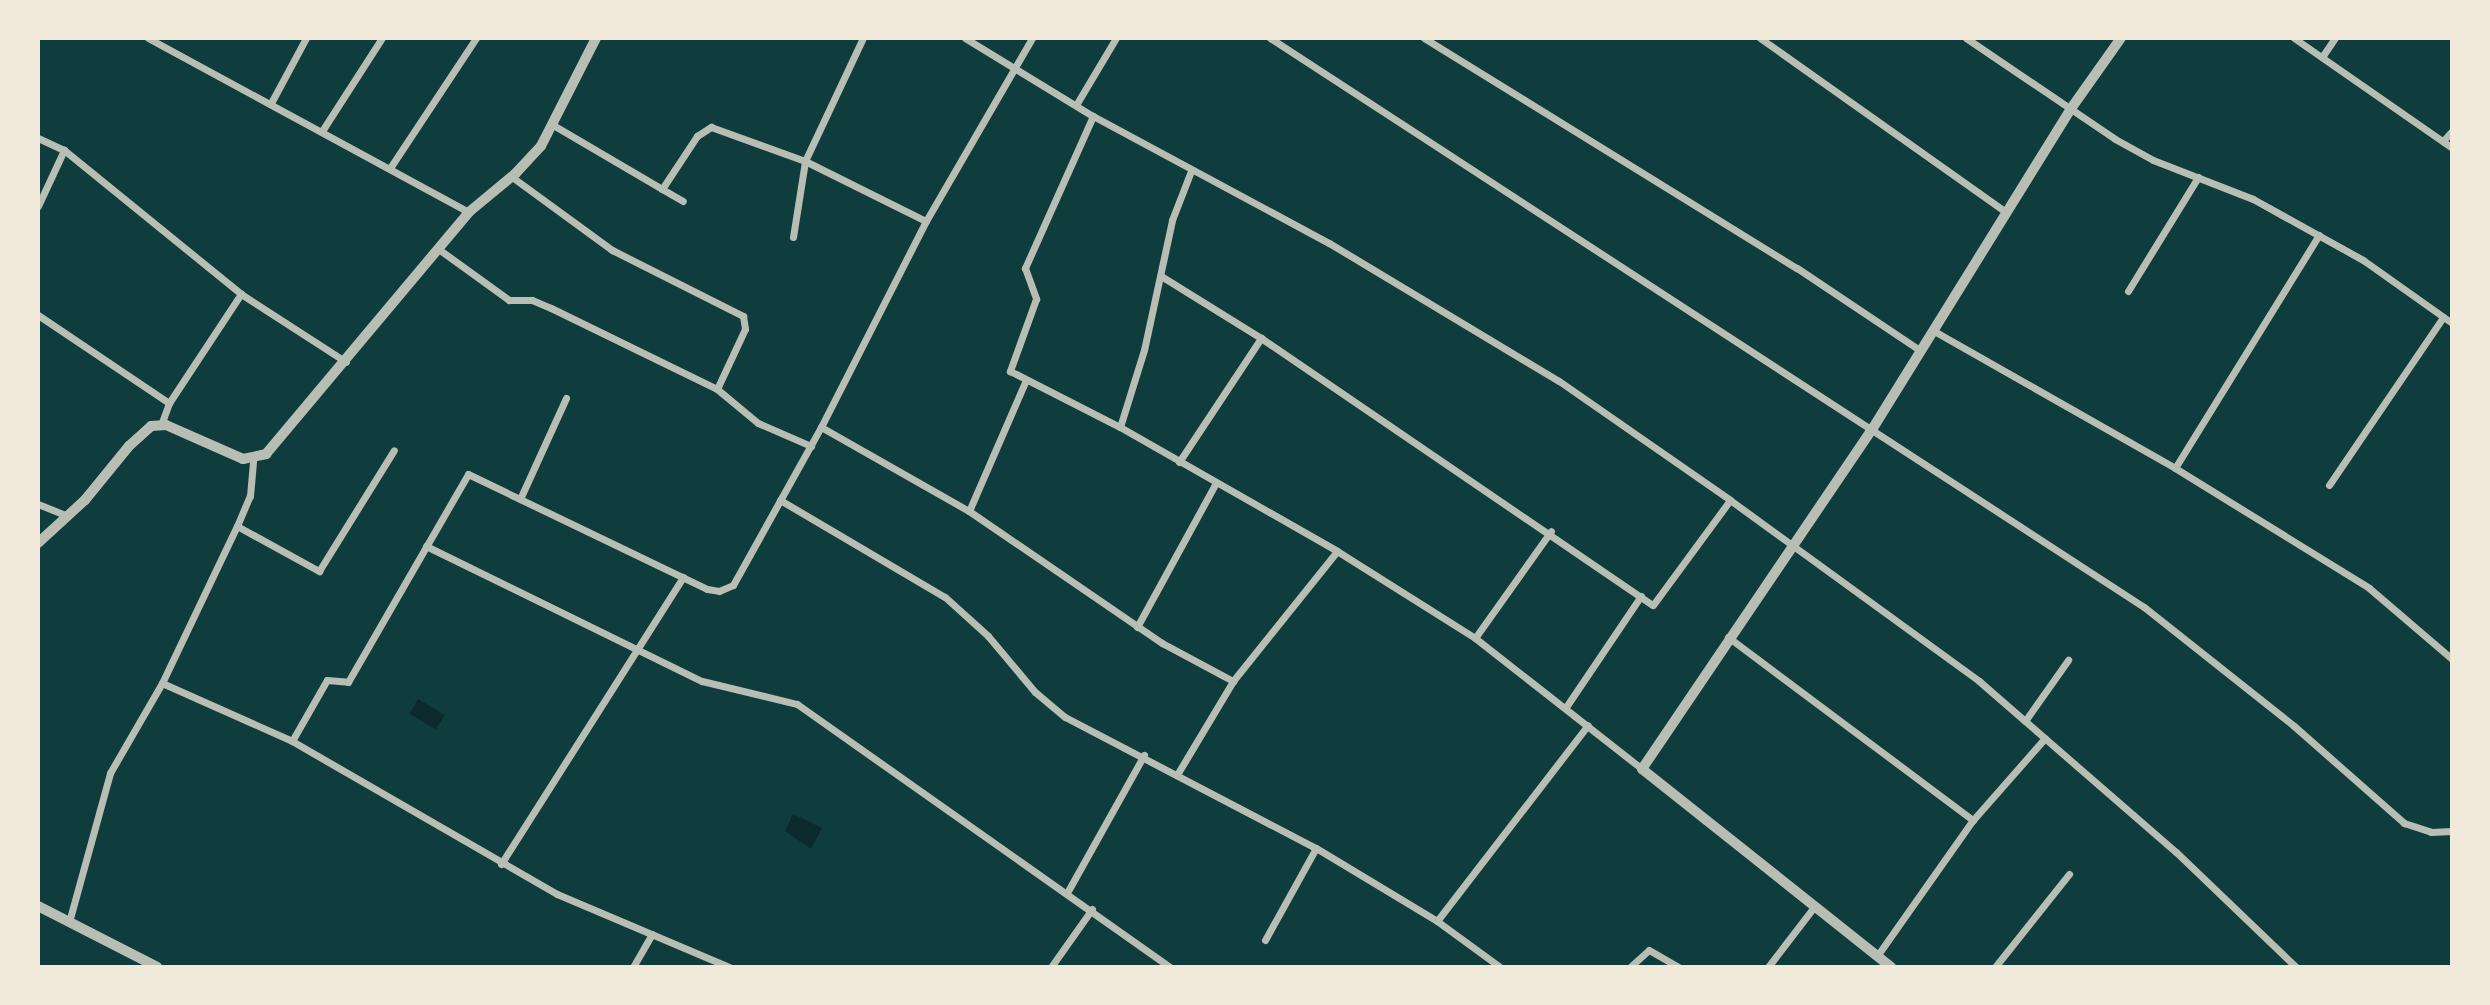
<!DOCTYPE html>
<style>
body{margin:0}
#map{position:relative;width:2490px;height:1005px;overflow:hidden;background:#0f3d3e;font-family:"Work Sans",sans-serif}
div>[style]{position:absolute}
.water>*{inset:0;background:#0a2a2b;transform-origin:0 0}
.minor>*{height:7px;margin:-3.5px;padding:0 3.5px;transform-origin:3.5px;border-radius:3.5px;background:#b8beb3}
.tertiary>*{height:10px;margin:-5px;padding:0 5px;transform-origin:5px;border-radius:5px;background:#b8beb3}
span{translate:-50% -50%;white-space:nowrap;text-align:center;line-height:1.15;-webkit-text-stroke:5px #f1e9da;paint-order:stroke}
.frame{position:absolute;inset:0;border:40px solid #f1e9da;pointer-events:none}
</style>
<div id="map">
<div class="water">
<div style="left:418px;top:699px;width:31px;height:17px;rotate:31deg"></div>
<div style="clip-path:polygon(793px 814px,822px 828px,811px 849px,785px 831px)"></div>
</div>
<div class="minor">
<div style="left:148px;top:38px;width:365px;rotate:28.5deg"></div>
<div style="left:965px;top:38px;width:150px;rotate:31.4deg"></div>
<div style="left:1093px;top:116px;width:268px;rotate:28.3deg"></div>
<div style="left:1329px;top:243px;width:268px;rotate:31deg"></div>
<div style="left:1559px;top:381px;width:208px;rotate:34.8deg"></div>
<div style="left:1730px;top:500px;width:308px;rotate:36deg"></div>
<div style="left:1979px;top:681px;width:261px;rotate:41deg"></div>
<div style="left:2176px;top:852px;width:166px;rotate:43.8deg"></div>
<div style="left:1270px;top:38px;width:1043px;rotate:33.07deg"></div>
<div style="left:2144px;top:607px;width:191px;rotate:38.4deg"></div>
<div style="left:2294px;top:726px;width:147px;rotate:41.4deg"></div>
<div style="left:2404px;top:823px;width:28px;rotate:18deg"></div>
<div style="left:2431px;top:832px;width:21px;rotate:-3deg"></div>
<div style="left:1424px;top:38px;width:438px;rotate:31.7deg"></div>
<div style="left:1797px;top:268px;width:149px;rotate:33.8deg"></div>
<div style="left:1760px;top:38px;width:301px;rotate:35.3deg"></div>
<div style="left:1966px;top:38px;width:180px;rotate:34.1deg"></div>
<div style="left:2115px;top:139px;width:43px;rotate:28.9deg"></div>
<div style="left:2153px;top:160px;width:107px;rotate:21.3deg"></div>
<div style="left:2253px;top:199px;width:126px;rotate:29deg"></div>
<div style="left:2363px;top:260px;width:109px;rotate:35.3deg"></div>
<div style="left:2294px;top:38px;width:193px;rotate:34.8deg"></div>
<div style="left:2322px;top:57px;width:23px;rotate:-56deg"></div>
<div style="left:271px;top:103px;width:74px;rotate:-61.7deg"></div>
<div style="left:1076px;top:105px;width:78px;rotate:-59.2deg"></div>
<div style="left:1093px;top:116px;width:167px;rotate:114.1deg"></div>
<div style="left:1025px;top:268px;width:33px;rotate:70deg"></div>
<div style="left:1036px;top:299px;width:77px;rotate:109.9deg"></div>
<div style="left:1010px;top:371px;width:123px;rotate:27deg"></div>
<div style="left:1120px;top:427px;width:250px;rotate:29.7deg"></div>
<div style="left:1337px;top:551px;width:163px;rotate:32.2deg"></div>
<div style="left:1475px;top:638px;width:212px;rotate:38.1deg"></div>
<div style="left:553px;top:125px;width:126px;rotate:30.4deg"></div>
<div style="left:662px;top:189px;width:64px;rotate:-56.6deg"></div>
<div style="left:697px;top:136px;width:17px;rotate:-33deg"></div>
<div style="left:711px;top:127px;width:100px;rotate:19.9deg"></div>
<div style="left:805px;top:161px;width:135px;rotate:26.4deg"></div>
<div style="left:322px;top:131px;width:111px;rotate:-57.2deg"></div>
<div style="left:38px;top:138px;width:29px;rotate:25deg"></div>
<div style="left:64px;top:150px;width:228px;rotate:39.1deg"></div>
<div style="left:241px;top:294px;width:125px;rotate:32.9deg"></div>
<div style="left:2443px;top:141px;width:13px;rotate:-48deg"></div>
<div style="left:390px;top:168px;width:156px;rotate:-56.5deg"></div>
<div style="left:512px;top:177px;width:124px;rotate:36.1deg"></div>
<div style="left:612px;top:250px;width:147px;rotate:26.7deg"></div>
<div style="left:743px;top:316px;width:13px;rotate:81deg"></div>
<div style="left:745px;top:329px;width:66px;rotate:115deg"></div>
<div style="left:662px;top:189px;width:24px;rotate:30deg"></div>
<div style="left:38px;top:206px;width:62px;rotate:-65.1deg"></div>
<div style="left:793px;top:237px;width:77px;rotate:-81deg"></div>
<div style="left:805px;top:161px;width:136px;rotate:-64.8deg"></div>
<div style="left:437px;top:248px;width:89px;rotate:35.8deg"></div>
<div style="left:509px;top:300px;width:23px"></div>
<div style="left:532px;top:300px;width:21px;rotate:23deg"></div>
<div style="left:551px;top:308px;width:185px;rotate:26deg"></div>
<div style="left:717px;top:389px;width:53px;rotate:39.7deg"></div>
<div style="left:758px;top:423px;width:58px;rotate:23.5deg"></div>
<div style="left:1161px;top:276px;width:118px;rotate:31.8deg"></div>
<div style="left:2128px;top:291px;width:134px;rotate:-58.4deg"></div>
<div style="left:38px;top:315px;width:158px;rotate:33.9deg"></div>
<div style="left:1934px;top:331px;width:277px;rotate:29.6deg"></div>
<div style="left:2175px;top:468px;width:228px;rotate:31.7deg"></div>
<div style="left:2369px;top:588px;width:109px;rotate:40.5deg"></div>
<div style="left:161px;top:425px;width:23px;rotate:-70deg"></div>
<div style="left:169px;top:403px;width:131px;rotate:-56.6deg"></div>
<div style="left:821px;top:427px;width:170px;rotate:29.6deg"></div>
<div style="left:969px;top:511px;width:234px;rotate:34.4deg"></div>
<div style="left:1162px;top:643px;width:81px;rotate:28.2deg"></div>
<div style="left:1120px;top:427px;width:81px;rotate:-72.7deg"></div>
<div style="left:1144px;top:350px;width:133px;rotate:-77.8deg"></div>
<div style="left:1172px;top:220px;width:53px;rotate:-68.8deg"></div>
<div style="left:1179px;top:462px;width:149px;rotate:-56.5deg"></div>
<div style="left:1261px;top:338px;width:474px;rotate:34.3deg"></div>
<div style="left:1653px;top:605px;width:130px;rotate:-53.7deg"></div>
<div style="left:2175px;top:468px;width:274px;rotate:-58.3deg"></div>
<div style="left:2329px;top:485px;width:203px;rotate:-55.8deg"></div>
<div style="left:520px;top:499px;width:111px;rotate:-65.5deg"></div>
<div style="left:780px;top:500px;width:191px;rotate:30.5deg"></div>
<div style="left:945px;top:597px;width:58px;rotate:42.2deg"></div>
<div style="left:988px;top:636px;width:73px;rotate:50deg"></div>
<div style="left:1035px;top:692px;width:39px;rotate:40deg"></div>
<div style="left:1065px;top:717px;width:283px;rotate:27.6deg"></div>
<div style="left:1316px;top:848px;width:141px;rotate:31.1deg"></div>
<div style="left:1437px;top:921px;width:78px;rotate:36.1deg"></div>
<div style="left:38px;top:504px;width:32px;rotate:22deg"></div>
<div style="left:969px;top:511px;width:143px;rotate:-66.5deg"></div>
<div style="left:237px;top:526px;width:94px;rotate:28.8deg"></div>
<div style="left:319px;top:571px;width:142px;rotate:-58.2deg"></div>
<div style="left:426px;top:546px;width:307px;rotate:26.1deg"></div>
<div style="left:702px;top:681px;width:98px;rotate:13.6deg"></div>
<div style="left:797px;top:704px;width:456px;rotate:35.2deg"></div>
<div style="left:1137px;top:627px;width:164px;rotate:-61.3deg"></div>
<div style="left:1728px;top:637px;width:306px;rotate:36.8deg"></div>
<div style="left:1475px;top:638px;width:131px;rotate:-54.6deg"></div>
<div style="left:162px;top:683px;width:142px;rotate:24deg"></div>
<div style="left:292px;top:741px;width:306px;rotate:30deg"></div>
<div style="left:557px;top:894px;width:187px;rotate:23deg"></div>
<div style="left:1566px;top:707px;width:134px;rotate:-56deg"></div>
<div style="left:2025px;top:721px;width:75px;rotate:-54.8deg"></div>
<div style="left:292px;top:741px;width:70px;rotate:-60.2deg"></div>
<div style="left:327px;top:680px;width:21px;rotate:5deg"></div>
<div style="left:348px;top:682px;width:240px;rotate:-60deg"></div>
<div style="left:468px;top:474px;width:265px;rotate:25.7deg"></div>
<div style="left:707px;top:589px;width:12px;rotate:9deg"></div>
<div style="left:719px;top:591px;width:15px;rotate:-23deg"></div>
<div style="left:733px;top:585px;width:181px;rotate:-60.9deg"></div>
<div style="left:821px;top:427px;width:231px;rotate:-63deg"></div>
<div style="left:926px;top:221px;width:211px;rotate:-59.9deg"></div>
<div style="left:1178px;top:773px;width:107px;rotate:-59.1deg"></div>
<div style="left:1233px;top:681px;width:166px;rotate:-51.3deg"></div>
<div style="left:501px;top:864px;width:340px;rotate:-57.6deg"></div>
<div style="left:1068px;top:891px;width:156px;rotate:-60.8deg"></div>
<div style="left:1437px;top:921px;width:247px;rotate:-52.4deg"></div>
<div style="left:69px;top:922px;width:155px;rotate:-74.6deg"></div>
<div style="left:110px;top:773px;width:104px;rotate:-60deg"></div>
<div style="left:162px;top:683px;width:174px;rotate:-64.5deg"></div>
<div style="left:237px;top:526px;width:33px;rotate:-67deg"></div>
<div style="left:250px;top:496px;width:36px;rotate:-85deg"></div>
<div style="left:1265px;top:940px;width:105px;rotate:-61deg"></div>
<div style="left:1877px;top:956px;width:166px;rotate:-54.8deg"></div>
<div style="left:1973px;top:820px;width:109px;rotate:-48.7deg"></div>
<div style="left:633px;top:967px;width:38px;rotate:-60deg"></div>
<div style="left:1051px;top:967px;width:71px;rotate:-54.7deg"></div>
<div style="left:1630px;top:967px;width:25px;rotate:-42deg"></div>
<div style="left:1649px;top:950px;width:34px;rotate:30deg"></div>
<div style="left:1768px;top:967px;width:76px;rotate:-52.5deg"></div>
<div style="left:1995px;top:967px;width:119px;rotate:-51.5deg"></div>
</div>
<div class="tertiary">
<div style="left:38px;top:543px;width:64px;rotate:-42.5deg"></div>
<div style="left:85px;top:500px;width:70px;rotate:-50.8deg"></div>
<div style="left:129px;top:446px;width:30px;rotate:-42deg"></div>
<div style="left:151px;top:426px;width:15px;rotate:-4deg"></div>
<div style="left:166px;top:425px;width:84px;rotate:23.8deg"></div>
<div style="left:243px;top:459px;width:24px;rotate:-12deg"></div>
<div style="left:266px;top:454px;width:316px;rotate:-50deg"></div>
<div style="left:469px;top:212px;width:60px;rotate:-39.6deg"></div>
<div style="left:515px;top:174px;width:38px;rotate:-47deg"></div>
<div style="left:541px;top:146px;width:121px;rotate:-63deg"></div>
<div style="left:38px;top:906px;width:134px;rotate:27.1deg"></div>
<div style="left:1891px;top:967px;width:318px;rotate:-141.5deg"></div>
<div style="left:1642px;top:769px;width:412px;rotate:-55.9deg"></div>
<div style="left:1873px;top:428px;width:374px;rotate:-58.2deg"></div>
<div style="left:2070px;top:110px;width:88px;rotate:-54.7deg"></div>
</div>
<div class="frame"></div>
</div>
